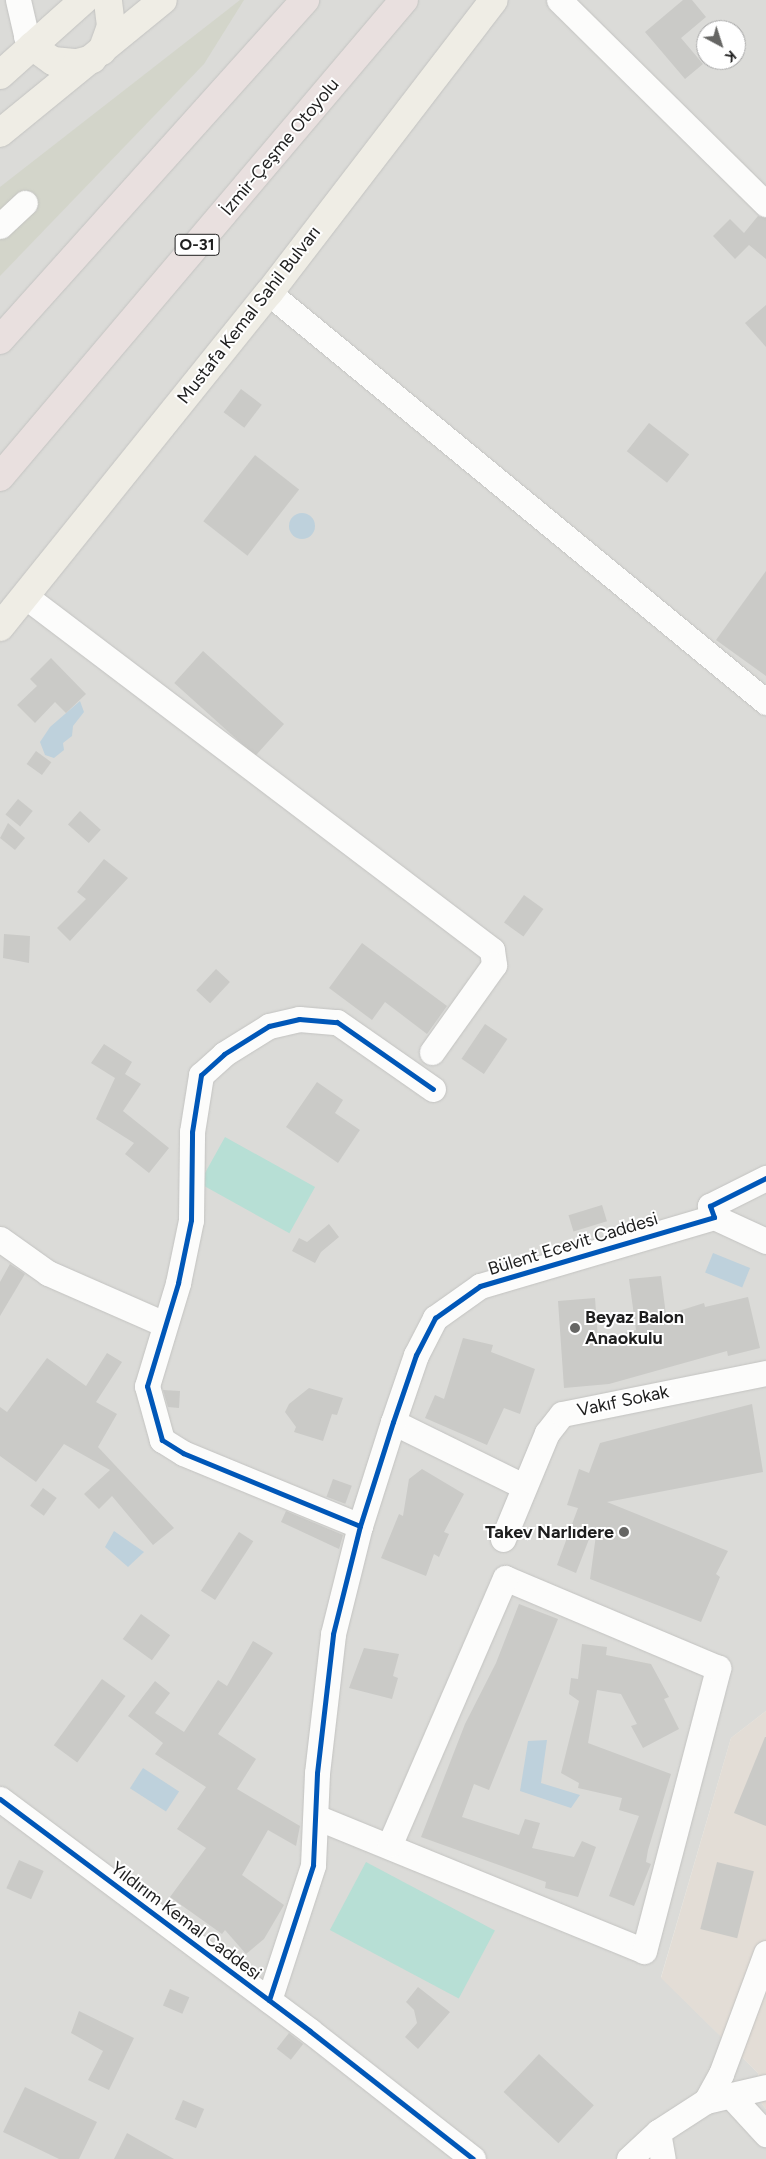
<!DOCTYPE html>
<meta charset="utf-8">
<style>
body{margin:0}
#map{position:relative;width:766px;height:2159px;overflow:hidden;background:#ecece7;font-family:Figtree,sans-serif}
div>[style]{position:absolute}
.residential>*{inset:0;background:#dbdbd8}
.military>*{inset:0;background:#e3ddd6}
.construction>*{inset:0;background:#d3d5ca}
.pitch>*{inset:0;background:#b7dfd5;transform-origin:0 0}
.water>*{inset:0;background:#bed1dc;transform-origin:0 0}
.round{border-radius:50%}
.building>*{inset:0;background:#cacac7;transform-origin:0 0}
.roads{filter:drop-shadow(0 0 1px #c3c3c1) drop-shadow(0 0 1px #c3c3c1)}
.minor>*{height:25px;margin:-12.5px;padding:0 12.5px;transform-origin:12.5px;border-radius:12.5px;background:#fcfcfb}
.major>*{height:28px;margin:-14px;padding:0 14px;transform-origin:14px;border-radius:14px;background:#efede5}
.highway>*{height:28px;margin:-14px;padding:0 14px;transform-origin:14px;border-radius:14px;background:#e9e0df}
.cycleway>*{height:5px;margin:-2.5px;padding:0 2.5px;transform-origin:2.5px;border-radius:2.5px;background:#0057b8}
.dots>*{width:14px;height:14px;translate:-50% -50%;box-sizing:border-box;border:2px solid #fff;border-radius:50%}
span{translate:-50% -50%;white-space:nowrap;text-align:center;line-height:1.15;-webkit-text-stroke:4px #fff;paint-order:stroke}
.shield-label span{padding:1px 4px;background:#fff;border:1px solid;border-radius:4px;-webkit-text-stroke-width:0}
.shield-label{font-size:16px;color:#1e1e1e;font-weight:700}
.street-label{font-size:18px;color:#1e1e1e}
.poi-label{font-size:18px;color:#1e1e1e;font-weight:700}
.left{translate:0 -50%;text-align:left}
.right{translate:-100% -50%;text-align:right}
.north{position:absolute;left:696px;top:20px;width:50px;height:50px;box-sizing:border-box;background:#fff;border:1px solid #a5a5a5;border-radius:50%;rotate:140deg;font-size:14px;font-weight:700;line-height:20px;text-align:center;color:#1e1e1e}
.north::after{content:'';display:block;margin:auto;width:18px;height:22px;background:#666664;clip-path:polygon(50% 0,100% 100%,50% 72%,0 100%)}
</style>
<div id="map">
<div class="residential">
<div style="clip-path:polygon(evenodd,0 0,766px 0,766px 1711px,731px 1738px,661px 1977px,758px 2073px,762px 2104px,766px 2109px,766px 2159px,0 2159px,0 0,706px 30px,736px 30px,736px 60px,706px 60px,706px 30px)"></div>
</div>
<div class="military">
<div style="clip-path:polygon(766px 1711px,766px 2109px,762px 2104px,758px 2073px,661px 1978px,731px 1738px)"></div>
</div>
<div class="construction">
<div style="clip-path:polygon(240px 0,244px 0,204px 64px,0 276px,0 187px)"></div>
</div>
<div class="pitch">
<div style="left:225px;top:1137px;width:103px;height:53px;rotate:29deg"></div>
<div style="left:366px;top:1862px;width:146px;height:77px;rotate:28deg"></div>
</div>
<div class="water">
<div class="round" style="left:289px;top:513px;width:26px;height:26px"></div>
<div style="clip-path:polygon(80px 701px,84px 712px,73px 726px,72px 736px,63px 743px,64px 750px,54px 758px,45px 755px,40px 742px,50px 727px)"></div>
<div style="left:713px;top:1253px;width:40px;height:21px;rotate:22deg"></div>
<div style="clip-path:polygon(114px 1531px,144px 1552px,128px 1567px,105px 1547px)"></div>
<div style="clip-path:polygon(547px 1740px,541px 1783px,580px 1795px,571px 1808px,520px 1791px,528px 1741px)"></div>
<div style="left:143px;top:1768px;width:43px;height:24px;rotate:33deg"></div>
</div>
<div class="building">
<div style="clip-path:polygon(683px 0,692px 0,706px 17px,681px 38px,703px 64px,685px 79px,645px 32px)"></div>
<div style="clip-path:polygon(758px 216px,766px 218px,766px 259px,749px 245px,735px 259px,713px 236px,730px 219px,744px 233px)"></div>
<div style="clip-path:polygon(766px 305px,766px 347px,745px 323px)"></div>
<div style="left:241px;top:389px;width:26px;height:29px;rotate:37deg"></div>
<div style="left:649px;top:423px;width:51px;height:36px;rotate:38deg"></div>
<div style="left:255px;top:455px;width:56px;height:84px;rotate:38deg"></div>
<div style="clip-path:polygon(766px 571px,766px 676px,716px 640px)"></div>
<div style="left:203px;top:651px;width:109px;height:43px;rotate:42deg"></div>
<div style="clip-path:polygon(51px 658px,86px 694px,66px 713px,55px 702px,35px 723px,17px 705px,37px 686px,30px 679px)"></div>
<div style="left:36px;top:751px;width:19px;height:16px;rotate:36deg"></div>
<div style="left:18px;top:799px;width:19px;height:20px;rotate:39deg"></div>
<div style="left:80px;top:811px;width:28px;height:18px;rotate:42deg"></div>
<div style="clip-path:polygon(8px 823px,25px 838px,15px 850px,0 838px)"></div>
<div style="clip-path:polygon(104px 859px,128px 878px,70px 941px,57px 928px,86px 899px,77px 892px)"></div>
<div style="left:524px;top:895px;width:24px;height:34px;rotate:36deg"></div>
<div style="clip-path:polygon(4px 934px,30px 936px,29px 963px,3px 958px)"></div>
<div style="clip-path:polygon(362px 943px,447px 1006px,427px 1034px,385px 1002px,372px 1020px,329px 988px)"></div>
<div style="left:216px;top:969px;width:19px;height:29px;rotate:43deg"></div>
<div style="left:485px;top:1024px;width:27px;height:42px;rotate:34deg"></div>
<div style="clip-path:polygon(104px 1044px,132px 1062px,125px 1074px,141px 1084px,123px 1111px,169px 1148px,149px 1173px,125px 1154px,134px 1143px,96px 1119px,115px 1078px,91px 1063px)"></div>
<div style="clip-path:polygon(317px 1082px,343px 1100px,335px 1113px,360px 1130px,338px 1163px,286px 1127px)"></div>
<div style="left:602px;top:1205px;width:17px;height:35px;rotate:73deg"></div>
<div style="clip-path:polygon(329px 1224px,339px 1237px,321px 1252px,315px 1263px,292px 1251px,299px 1238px,307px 1242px)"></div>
<div style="clip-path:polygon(10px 1264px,25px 1274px,0 1316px,0 1282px)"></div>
<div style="clip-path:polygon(661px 1276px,666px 1315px,704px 1303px,705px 1307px,748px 1297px,760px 1348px,728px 1356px,727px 1351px,609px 1384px,564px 1388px,558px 1301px,595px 1298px,598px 1340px,636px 1330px,629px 1279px)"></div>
<div style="clip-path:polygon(463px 1338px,493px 1345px,491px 1352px,535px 1369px,520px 1414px,504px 1408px,487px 1445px,425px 1418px,435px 1395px,444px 1399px)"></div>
<div style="clip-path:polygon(107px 1353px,122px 1362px,96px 1402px,117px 1414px,98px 1447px,174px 1528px,153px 1545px,112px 1496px,99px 1509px,84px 1494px,110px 1470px,64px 1444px,36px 1482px,0 1456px,0 1407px,7px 1412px,47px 1358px,86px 1386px)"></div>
<div style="clip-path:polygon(309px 1388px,343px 1398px,337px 1415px,332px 1414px,323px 1441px,294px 1432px,296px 1427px,285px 1412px,289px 1404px)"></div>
<div style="clip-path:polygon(163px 1390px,180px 1391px,179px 1408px,168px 1407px)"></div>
<div style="clip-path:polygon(752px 1404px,763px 1472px,607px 1502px,728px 1551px,716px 1574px,720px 1577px,701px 1622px,590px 1579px,596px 1535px,591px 1534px,576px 1573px,557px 1565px,578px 1508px,567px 1505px,579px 1469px,589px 1473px,600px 1443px)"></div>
<div style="clip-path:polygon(422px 1469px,464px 1494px,444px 1532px,449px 1534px,439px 1557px,434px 1554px,426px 1576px,381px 1558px,399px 1514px,403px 1516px,409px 1479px)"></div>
<div style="left:333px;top:1479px;width:20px;height:19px;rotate:20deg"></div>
<div style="left:43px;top:1488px;width:17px;height:22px;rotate:36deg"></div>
<div style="clip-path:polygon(286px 1511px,343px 1535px,339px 1549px,281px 1522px)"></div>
<div style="left:239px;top:1532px;width:17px;height:70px;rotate:33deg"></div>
<div style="clip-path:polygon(519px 1604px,558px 1619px,489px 1790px,474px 1784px,462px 1817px,519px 1835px,525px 1819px,540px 1823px,532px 1848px,574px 1857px,582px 1841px,596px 1847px,578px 1897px,545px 1888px,546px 1882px,421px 1837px,465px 1724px,496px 1663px)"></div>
<div style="left:141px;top:1614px;width:36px;height:31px;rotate:36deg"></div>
<div style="clip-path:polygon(253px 1641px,273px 1653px,218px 1734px,256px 1759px,237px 1789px,300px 1826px,296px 1846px,268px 1830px,242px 1875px,284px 1905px,264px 1939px,246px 1954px,225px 1930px,222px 1934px,170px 1897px,206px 1848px,177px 1829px,206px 1787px,155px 1754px,163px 1743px,128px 1716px,155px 1681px,170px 1693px,155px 1713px,184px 1732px,218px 1680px,227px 1686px)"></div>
<div style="clip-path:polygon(582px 1644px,607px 1647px,606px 1655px,651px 1664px,669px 1697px,664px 1699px,679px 1729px,643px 1748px,631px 1726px,637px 1724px,621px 1694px,597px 1690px,588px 1743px,671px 1774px,648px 1850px,646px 1862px,651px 1864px,634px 1906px,609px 1896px,639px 1816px,619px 1810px,622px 1798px,578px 1788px,579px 1783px,561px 1773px,579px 1701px,569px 1694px,571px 1678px,578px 1679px)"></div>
<div style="clip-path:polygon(364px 1648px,399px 1654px,393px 1676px,398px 1678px,392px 1699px,349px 1688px)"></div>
<div style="left:102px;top:1679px;width:29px;height:82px;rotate:36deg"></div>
<div style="clip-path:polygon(765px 1737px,766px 1737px,766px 1826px,734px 1813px)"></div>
<div style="left:19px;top:1860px;width:27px;height:31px;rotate:24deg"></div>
<div style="left:717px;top:1862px;width:38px;height:69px;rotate:14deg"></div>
<div style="clip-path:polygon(418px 1987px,450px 2012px,418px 2049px,405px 2037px,417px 2023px,414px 2010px,406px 2002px)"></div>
<div style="left:170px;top:1989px;width:21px;height:18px;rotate:23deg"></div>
<div style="clip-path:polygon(79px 2011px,134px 2038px,109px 2090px,88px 2080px,103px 2051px,71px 2033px)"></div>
<div style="left:289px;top:2033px;width:18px;height:20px;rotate:38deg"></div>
<div style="left:539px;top:2054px;width:75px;height:52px;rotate:43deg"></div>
<div style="clip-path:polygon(25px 2087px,97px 2122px,79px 2159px,59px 2159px,3px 2132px)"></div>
<div style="left:183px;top:2100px;width:23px;height:21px;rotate:23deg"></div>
<div style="clip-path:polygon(127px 2133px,174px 2159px,114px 2159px)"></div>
</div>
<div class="roads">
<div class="minor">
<div style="left:18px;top:0;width:37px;rotate:77deg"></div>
<div style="left:26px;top:36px;width:12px;rotate:59deg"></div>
<div style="left:559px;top:0;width:291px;rotate:44.6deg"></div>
<div style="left:0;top:226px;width:34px;rotate:-43deg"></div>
<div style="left:269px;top:293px;width:644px;rotate:39.45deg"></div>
<div style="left:25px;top:596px;width:586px;rotate:37.16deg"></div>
<div style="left:492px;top:950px;width:15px;rotate:82deg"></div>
<div style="left:494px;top:965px;width:107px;rotate:125.5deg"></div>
<div style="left:714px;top:1217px;width:12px;rotate:-110deg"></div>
<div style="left:710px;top:1206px;width:63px;rotate:-26.6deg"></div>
<div style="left:714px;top:1217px;width:57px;rotate:24.8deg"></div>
<div style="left:0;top:1239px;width:59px;rotate:35.3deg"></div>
<div style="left:48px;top:1273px;width:127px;rotate:23.7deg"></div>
<div style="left:393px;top:1422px;width:145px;rotate:26.2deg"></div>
<div style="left:360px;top:1526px;width:191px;rotate:-157.6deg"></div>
<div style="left:183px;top:1453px;width:25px;rotate:-148deg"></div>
<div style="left:162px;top:1440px;width:56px;rotate:-105.5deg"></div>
<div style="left:147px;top:1386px;width:108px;rotate:-73.2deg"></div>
<div style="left:178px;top:1283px;width:64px;rotate:-78.3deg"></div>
<div style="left:191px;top:1220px;width:88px;rotate:-89.3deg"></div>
<div style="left:192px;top:1132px;width:58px;rotate:-81deg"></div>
<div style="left:201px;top:1075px;width:31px;rotate:-42deg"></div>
<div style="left:224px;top:1054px;width:53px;rotate:-31.9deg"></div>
<div style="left:269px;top:1026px;width:31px;rotate:-13deg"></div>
<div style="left:299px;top:1019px;width:38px;rotate:5deg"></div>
<div style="left:337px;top:1022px;width:117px;rotate:34.9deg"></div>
<div style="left:503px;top:1539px;width:115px;rotate:-67.5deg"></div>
<div style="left:547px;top:1433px;width:24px;rotate:-52deg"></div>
<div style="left:562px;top:1414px;width:208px;rotate:-11.4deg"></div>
<div style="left:0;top:1799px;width:387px;rotate:36.8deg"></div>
<div style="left:310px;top:2031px;width:207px;rotate:38.1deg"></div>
<div style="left:316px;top:1817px;width:354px;rotate:22.2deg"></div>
<div style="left:644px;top:1951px;width:293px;rotate:-75.3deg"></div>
<div style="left:718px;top:1668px;width:231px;rotate:-157.1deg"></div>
<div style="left:505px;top:1578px;width:290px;rotate:113.4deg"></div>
<div style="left:269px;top:2000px;width:142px;rotate:-71.9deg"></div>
<div style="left:313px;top:1865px;width:92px;rotate:-87.5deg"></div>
<div style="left:317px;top:1773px;width:140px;rotate:-83.4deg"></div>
<div style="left:333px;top:1634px;width:111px;rotate:-76deg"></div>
<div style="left:360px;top:1526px;width:109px;rotate:-72.4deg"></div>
<div style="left:393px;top:1422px;width:71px;rotate:-71.1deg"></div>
<div style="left:416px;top:1355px;width:42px;rotate:-62.8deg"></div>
<div style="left:435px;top:1318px;width:55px;rotate:-35.4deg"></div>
<div style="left:480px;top:1286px;width:244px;rotate:-16.4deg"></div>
<div style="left:731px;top:2096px;width:52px;rotate:47.4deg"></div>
<div style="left:706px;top:2101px;width:31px;rotate:-61deg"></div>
<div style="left:721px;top:2074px;width:129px;rotate:-69.6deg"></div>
<div style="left:658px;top:2132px;width:27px;rotate:80deg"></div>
<div style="left:629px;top:2159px;width:40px;rotate:-43deg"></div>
<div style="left:658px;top:2132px;width:57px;rotate:-32.9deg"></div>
<div style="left:706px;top:2101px;width:62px;rotate:-13.1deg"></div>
</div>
<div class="major">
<div style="left:32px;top:46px;width:26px;rotate:36deg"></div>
<div style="left:53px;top:61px;width:24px;rotate:5deg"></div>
<div style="left:77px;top:63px;width:16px;rotate:-14deg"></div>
<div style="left:102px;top:51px;width:27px;rotate:-70deg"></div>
<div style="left:111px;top:26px;width:26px;rotate:-97deg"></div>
<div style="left:0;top:75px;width:113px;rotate:-41.8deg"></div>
<div style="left:0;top:133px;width:210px;rotate:-39.2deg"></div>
<div style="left:0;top:627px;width:429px;rotate:-51.2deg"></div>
<div style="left:269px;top:293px;width:369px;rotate:-52.5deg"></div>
</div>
<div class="highway">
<div style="left:0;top:340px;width:457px;rotate:-48.1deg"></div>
<div style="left:0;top:477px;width:625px;rotate:-49.74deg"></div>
</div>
</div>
<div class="cycleway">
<div style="left:714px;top:1217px;width:12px;rotate:-110deg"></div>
<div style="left:710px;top:1206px;width:63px;rotate:-26.6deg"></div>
<div style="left:360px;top:1526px;width:191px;rotate:-157.6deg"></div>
<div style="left:183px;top:1453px;width:25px;rotate:-148deg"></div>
<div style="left:162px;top:1440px;width:56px;rotate:-105.5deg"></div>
<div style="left:147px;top:1386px;width:108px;rotate:-73.2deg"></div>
<div style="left:178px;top:1283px;width:64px;rotate:-78.3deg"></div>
<div style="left:191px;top:1220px;width:88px;rotate:-89.3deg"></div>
<div style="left:192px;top:1132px;width:58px;rotate:-81deg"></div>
<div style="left:201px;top:1075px;width:31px;rotate:-42deg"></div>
<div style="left:224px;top:1054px;width:53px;rotate:-31.9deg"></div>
<div style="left:269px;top:1026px;width:31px;rotate:-13deg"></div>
<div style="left:299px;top:1019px;width:38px;rotate:5deg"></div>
<div style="left:337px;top:1022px;width:117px;rotate:34.9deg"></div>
<div style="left:0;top:1799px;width:387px;rotate:36.8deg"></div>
<div style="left:310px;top:2031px;width:207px;rotate:38.1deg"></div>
<div style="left:269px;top:2000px;width:142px;rotate:-71.9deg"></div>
<div style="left:313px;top:1865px;width:92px;rotate:-87.5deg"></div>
<div style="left:317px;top:1773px;width:140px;rotate:-83.4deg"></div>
<div style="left:333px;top:1634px;width:111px;rotate:-76deg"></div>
<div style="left:360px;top:1526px;width:109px;rotate:-72.4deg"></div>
<div style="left:393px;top:1422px;width:71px;rotate:-71.1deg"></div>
<div style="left:416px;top:1355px;width:42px;rotate:-62.8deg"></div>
<div style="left:435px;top:1318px;width:55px;rotate:-35.4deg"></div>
<div style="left:480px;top:1286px;width:244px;rotate:-16.4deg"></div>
</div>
<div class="dots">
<div style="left:575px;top:1328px;background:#666664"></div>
<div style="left:624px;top:1532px;background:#666664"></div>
</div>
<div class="shield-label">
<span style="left:197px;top:245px">O-31</span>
</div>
<div class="street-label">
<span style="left:280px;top:147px;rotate:-50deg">İzmir-Çeşme Otoyolu</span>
<span style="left:249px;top:315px;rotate:-52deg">Mustafa Kemal Sahil Bulvarı</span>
<span style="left:573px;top:1244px;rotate:-17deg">Bülent Ecevit Caddesi</span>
<span style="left:623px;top:1401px;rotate:-12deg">Vakıf Sokak</span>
<span style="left:186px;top:1921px;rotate:37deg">Yıldırım Kemal Caddesi</span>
</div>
<div class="poi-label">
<span class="left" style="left:585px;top:1328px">Beyaz Balon<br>Anaokulu</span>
<span class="right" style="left:614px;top:1532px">Takev Narlıdere</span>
</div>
<div class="north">K</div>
</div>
